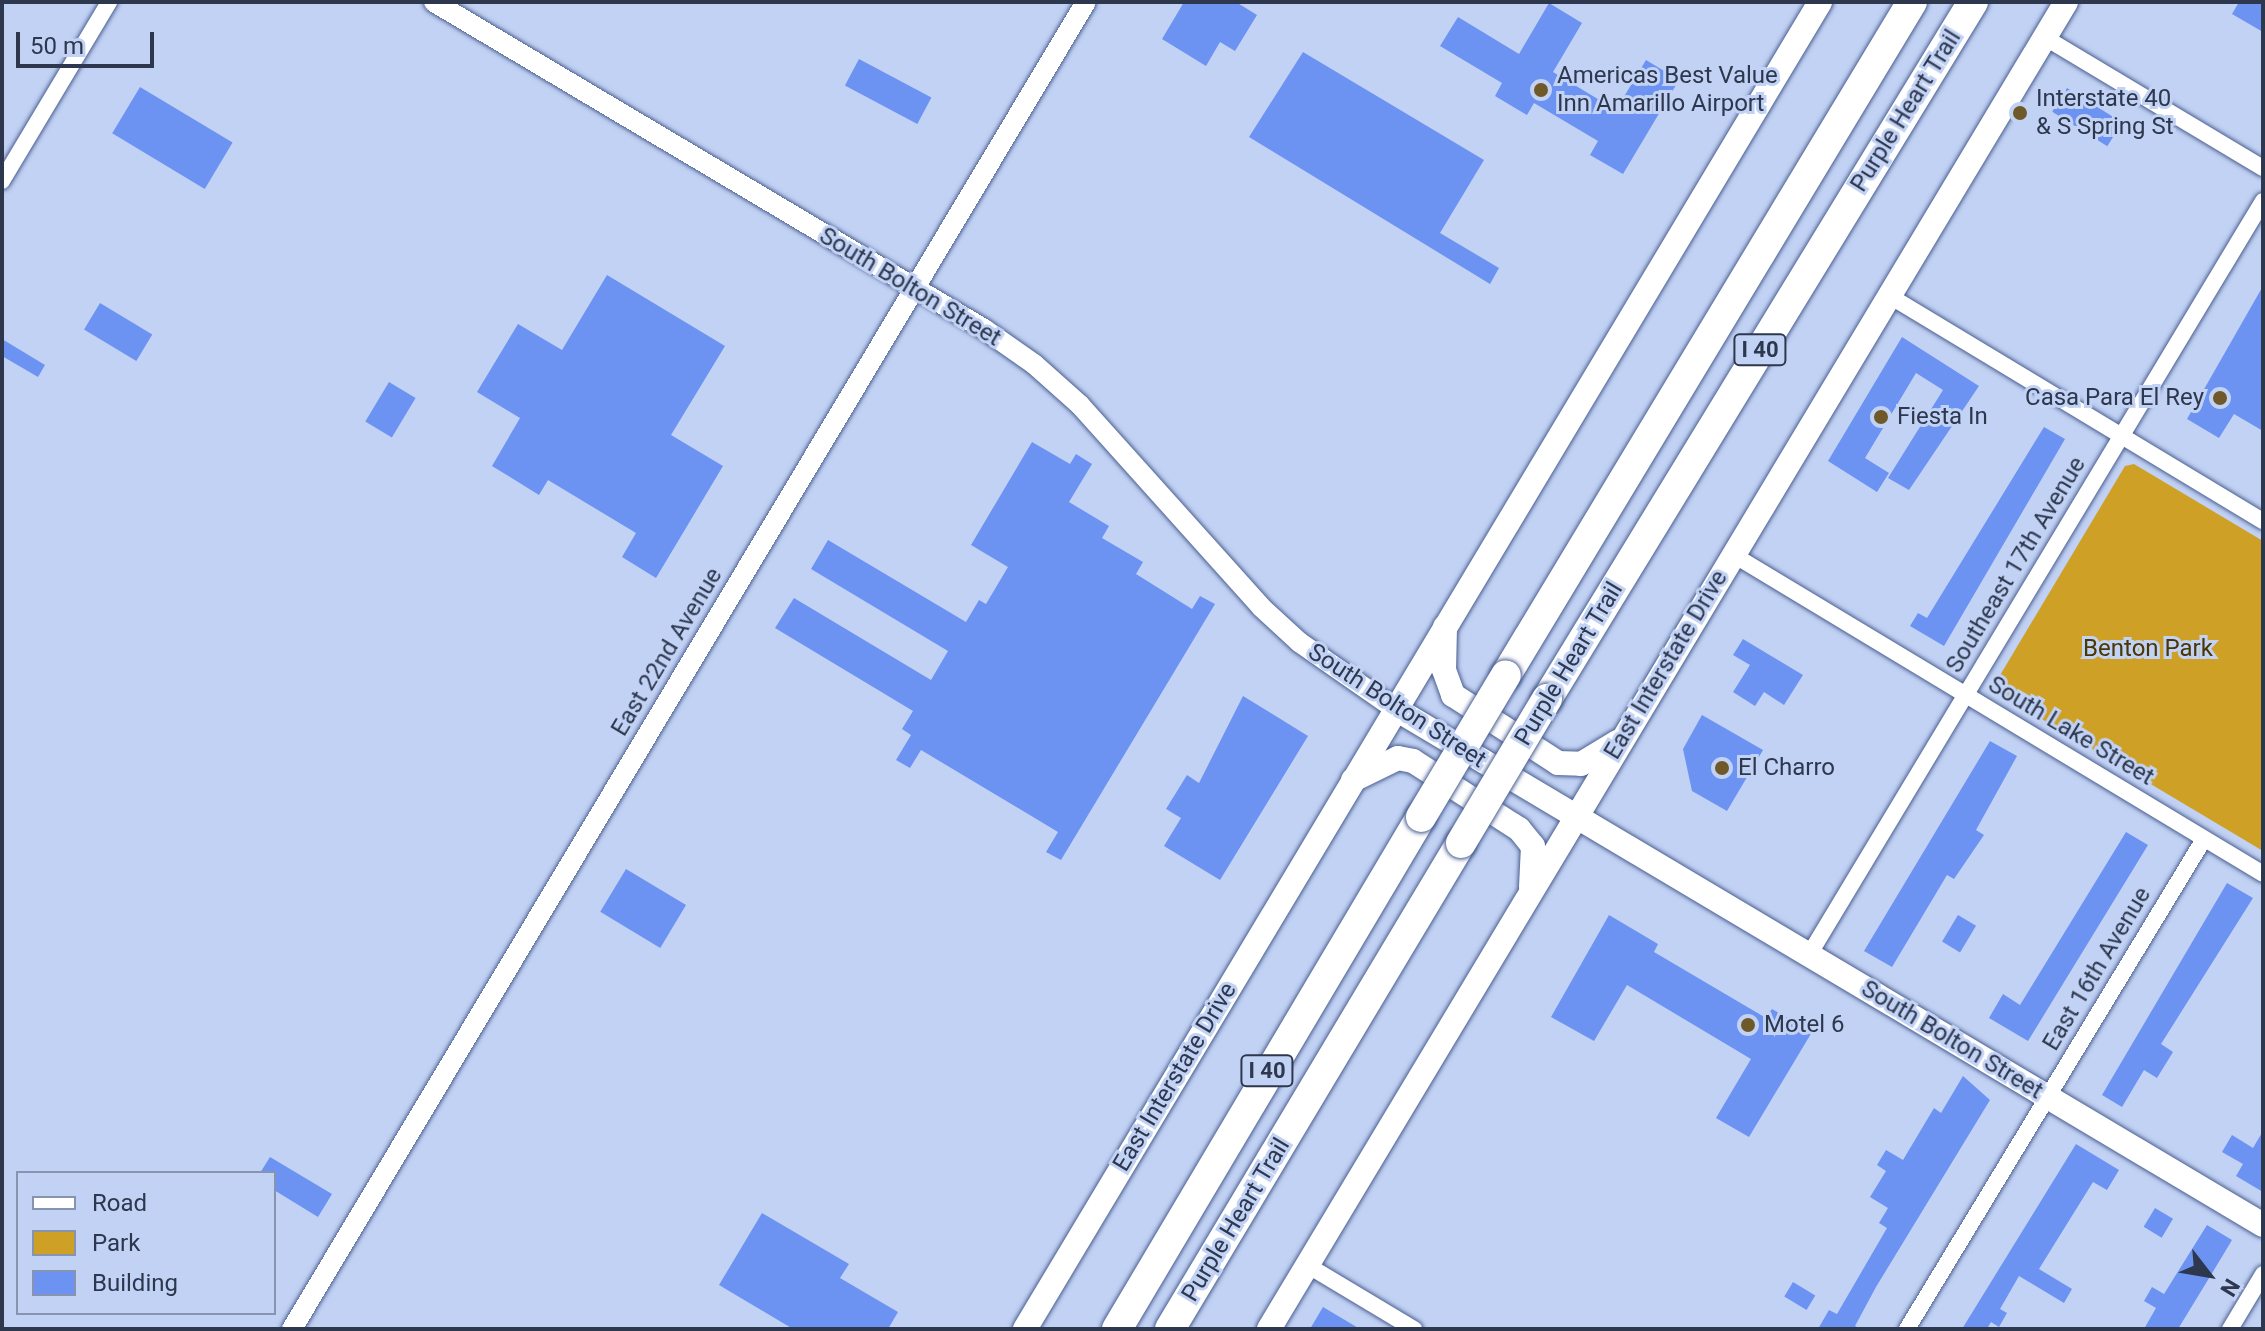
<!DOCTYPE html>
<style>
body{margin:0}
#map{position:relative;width:2265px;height:1331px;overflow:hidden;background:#c2d2f4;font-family:Roboto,sans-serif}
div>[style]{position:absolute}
.green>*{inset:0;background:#cfa026}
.building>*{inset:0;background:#6c93f2;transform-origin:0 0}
.roads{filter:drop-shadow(0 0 2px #4a5f91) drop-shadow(0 0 2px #4a5f91)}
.minor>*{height:16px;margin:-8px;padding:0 8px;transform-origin:8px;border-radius:8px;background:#fff}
.tertiary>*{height:20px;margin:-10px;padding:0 10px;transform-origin:10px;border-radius:10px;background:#fff}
.secondary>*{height:24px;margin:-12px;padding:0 12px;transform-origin:12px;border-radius:12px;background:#fff}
.motorway>*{height:30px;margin:-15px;padding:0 15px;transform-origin:15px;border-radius:15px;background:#fff}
.bridges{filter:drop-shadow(0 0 2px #4a5f91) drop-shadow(0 0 2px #4a5f91)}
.motorway-bridge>*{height:30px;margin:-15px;padding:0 15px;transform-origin:15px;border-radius:15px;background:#fff}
.dots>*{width:22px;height:22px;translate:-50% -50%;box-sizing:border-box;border:4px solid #c2d2f4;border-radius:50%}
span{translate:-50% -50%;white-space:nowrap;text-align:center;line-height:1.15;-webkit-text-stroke:6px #c2d2f4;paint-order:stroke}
.shield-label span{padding:2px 6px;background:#c2d2f4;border:2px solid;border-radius:6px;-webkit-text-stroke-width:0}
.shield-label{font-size:22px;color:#2d374e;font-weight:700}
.poi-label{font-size:24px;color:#2d374e}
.left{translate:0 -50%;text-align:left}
.right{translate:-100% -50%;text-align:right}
.street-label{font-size:24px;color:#2d374e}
.park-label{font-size:24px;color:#4a3600}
.frame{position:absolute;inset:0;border:4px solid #2d374e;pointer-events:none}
.legend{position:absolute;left:16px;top:1171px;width:260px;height:144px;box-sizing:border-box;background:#c2d2f4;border:2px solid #8694b2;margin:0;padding:10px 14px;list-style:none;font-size:24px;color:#2d374e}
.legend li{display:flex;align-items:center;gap:16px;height:40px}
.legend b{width:40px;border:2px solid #8694b2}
.north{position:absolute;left:2169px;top:1235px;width:80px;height:80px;-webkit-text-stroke:6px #c2d2f4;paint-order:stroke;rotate:121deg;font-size:22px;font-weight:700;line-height:32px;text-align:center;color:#2d374e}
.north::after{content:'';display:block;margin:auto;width:28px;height:36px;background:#2d374e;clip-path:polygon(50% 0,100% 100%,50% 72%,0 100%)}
.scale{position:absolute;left:16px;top:32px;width:138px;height:36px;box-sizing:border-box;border:4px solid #2d374e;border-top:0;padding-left:10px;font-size:24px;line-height:28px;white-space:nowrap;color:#2d374e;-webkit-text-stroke:6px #c2d2f4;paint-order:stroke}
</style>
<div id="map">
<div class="green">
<div style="clip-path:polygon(2134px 464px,2263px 541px,2263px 851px,1998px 693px,1996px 682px,2125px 466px)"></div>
</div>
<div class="building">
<div style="clip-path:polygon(1184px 2px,1236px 2px,1257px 15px,1235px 51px,1220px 42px,1206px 66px,1162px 39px)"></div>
<div style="clip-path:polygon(2239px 2px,2263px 2px,2263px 32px,2232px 14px)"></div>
<div style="clip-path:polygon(1549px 3px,1582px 23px,1553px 72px,1616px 110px,1646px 60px,1679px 80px,1623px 174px,1590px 155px,1598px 141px,1534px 103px,1527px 115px,1495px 96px,1502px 83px,1440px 46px,1458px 17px,1519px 54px)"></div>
<div style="clip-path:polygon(1303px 52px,1484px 160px,1440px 233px,1499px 268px,1490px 284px,1249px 137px)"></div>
<div style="left:859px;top:59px;width:82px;height:30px;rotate:28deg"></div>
<div style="left:140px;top:87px;width:108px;height:54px;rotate:31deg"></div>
<div style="left:2067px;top:88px;width:65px;height:28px;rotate:32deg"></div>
<div style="clip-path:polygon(607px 275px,725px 346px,671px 435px,723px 466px,656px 578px,622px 557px,636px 533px,548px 480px,539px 495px,492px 466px,520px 418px,477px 392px,518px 324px,562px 350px)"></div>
<div style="clip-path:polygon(2263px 286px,2263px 431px,2234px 414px,2219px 438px,2187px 419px)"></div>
<div style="left:100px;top:303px;width:61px;height:31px;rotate:31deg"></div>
<div style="clip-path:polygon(1902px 337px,1979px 386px,1909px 490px,1888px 478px,1943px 390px,1916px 373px,1865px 458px,1889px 473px,1877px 492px,1828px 461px)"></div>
<div style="clip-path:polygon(2px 339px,45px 365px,38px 377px,2px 356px)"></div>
<div style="left:389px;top:382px;width:31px;height:46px;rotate:31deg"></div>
<div style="clip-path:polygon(2044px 427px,2065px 439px,1944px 646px,1910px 626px,1918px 613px,1927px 618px)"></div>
<div style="clip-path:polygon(1032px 442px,1070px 464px,1076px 454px,1092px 464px,1069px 502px,1109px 526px,1102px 538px,1143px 562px,1136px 574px,1192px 609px,1200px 596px,1215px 604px,1061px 860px,1046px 852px,1058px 832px,921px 750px,910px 768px,896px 760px,911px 735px,902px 729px,913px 711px,775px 628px,794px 598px,931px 680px,948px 651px,811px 569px,828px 540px,966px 622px,979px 600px,986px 604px,1008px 567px,971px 545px)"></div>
<div style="clip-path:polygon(1743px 639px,1803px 675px,1784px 705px,1764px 692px,1755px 706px,1733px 692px,1750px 665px,1733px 655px)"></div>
<div style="clip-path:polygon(1243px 696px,1308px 736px,1220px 880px,1164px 846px,1181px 818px,1166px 809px,1187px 775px,1199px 783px)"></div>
<div style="clip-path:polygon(1702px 715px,1763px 750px,1727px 811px,1692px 791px,1683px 749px)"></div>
<div style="clip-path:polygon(1990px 741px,2017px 756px,1976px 830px,1984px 835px,1954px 879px,1947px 875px,1892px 967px,1864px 951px)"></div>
<div style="clip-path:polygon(2126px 832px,2148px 845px,2028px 1041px,1989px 1018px,2003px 994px,2020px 1005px)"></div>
<div style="left:626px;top:869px;width:70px;height:50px;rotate:31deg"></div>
<div style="clip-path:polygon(2227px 883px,2253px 898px,2161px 1044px,2173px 1052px,2157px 1078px,2144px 1070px,2122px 1107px,2102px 1095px)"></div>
<div style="clip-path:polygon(1609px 915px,1658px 944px,1654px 952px,1766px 1018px,1772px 1009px,1812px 1032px,1749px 1137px,1716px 1118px,1751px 1059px,1627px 985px,1594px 1041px,1551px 1017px)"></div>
<div style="left:1958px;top:915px;width:21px;height:31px;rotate:31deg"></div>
<div style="clip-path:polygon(1963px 1076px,1990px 1100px,1876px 1287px,1855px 1326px,1861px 1329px,1818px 1329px,1829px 1310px,1837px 1314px,1887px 1228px,1879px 1223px,1888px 1208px,1870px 1197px,1886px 1171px,1877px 1165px,1886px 1150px,1903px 1160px,1934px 1108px,1941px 1113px)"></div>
<div style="clip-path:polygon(2263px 1131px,2263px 1192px,2236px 1176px,2243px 1164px,2222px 1152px,2232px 1135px,2253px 1148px)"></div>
<div style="clip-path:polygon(2076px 1144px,2119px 1170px,2107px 1190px,2093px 1182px,2039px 1269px,2072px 1289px,2064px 1303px,2019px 1276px,2000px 1309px,2007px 1313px,1999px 1327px,1991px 1322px,1987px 1329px,1962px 1329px)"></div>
<div style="clip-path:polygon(270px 1157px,332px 1194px,318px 1217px,274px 1190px,274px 1173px,260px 1173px)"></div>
<div style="left:2155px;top:1208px;width:21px;height:22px;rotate:31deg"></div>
<div style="clip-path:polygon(762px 1213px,849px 1264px,840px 1278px,898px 1312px,888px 1329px,793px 1329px,719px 1285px)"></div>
<div style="clip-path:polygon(2207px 1225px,2232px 1240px,2214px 1270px,2178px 1329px,2144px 1329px,2156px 1308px,2144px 1301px,2152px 1287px,2164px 1294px)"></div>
<div style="left:1793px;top:1282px;width:26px;height:17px;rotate:31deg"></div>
<div style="clip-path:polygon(1323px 1307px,1360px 1329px,1310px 1329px)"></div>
</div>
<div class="roads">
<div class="minor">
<div style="left:2044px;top:37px;width:255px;rotate:30.9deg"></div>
<div style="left:2px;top:181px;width:209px;rotate:-59.1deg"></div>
<div style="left:1888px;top:295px;width:438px;rotate:31.1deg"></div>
<div style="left:1732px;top:554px;width:620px;rotate:31.07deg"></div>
<div style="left:1809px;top:955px;width:880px;rotate:-58.95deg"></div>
<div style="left:1307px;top:1265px;width:125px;rotate:30.9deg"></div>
<div style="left:1907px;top:1329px;width:573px;rotate:-58.78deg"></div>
<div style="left:2230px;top:1329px;width:64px;rotate:-59deg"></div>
</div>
<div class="tertiary">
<div style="left:434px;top:2px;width:640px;rotate:30.73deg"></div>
<div style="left:984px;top:329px;width:61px;rotate:35deg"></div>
<div style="left:1034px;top:364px;width:62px;rotate:41.7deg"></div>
<div style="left:1080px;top:405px;width:271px;rotate:48.1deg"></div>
<div style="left:1261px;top:607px;width:52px;rotate:42.6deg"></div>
<div style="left:1299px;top:642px;width:116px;rotate:34.8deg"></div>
<div style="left:292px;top:1329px;width:1546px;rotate:-59.11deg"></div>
</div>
<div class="secondary">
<div style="left:1445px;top:627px;width:43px;rotate:91.3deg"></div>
<div style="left:1444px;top:670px;width:27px;rotate:70deg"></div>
<div style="left:1453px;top:695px;width:125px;rotate:32.9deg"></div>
<div style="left:1558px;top:763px;width:23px;rotate:2deg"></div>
<div style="left:1581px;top:764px;width:42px;rotate:-31.4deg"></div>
<div style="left:1394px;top:708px;width:1011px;rotate:30.75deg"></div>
<div style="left:1353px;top:780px;width:50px;rotate:-26.1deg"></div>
<div style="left:1398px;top:758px;width:15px;rotate:11deg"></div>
<div style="left:1413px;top:761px;width:126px;rotate:32.7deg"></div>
<div style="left:1519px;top:829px;width:22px;rotate:51deg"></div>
<div style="left:1533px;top:846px;width:41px;rotate:92.8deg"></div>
<div style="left:1025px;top:1329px;width:1547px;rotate:-59.07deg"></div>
<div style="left:1269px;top:1329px;width:1548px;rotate:-59.01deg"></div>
</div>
<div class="motorway">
<div style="left:1506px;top:675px;width:786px;rotate:-58.9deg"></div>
<div style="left:1547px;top:699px;width:817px;rotate:-58.57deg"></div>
<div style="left:1117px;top:1329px;width:595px;rotate:-59.3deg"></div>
<div style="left:1170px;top:1329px;width:566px;rotate:-59.09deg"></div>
</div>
</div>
<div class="bridges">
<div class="motorway-bridge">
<div style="left:1421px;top:817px;width:165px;rotate:-59.1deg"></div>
<div style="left:1461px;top:843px;width:168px;rotate:-59.2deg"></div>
</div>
</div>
<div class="dots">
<div style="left:1541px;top:90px;background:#6f5929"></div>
<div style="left:2020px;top:113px;background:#6f5929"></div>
<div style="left:2220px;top:398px;background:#6f5929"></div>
<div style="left:1881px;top:417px;background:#6f5929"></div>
<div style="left:1722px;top:768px;background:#6f5929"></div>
<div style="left:1748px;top:1025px;background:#6f5929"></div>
</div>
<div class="shield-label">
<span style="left:1760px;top:350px">I 40</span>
<span style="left:1267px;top:1071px">I 40</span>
</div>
<div class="poi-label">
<span class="left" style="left:1557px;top:90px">Americas Best Value<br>Inn Amarillo Airport</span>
<span class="left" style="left:2036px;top:113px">Interstate 40<br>&amp; S Spring St</span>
<span class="right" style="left:2204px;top:398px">Casa Para El Rey</span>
<span class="left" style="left:1897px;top:417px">Fiesta In</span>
<span class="left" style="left:1738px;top:768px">El Charro</span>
<span class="left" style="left:1764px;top:1025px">Motel 6</span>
</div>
<div class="street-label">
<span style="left:1906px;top:111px;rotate:-58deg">Purple Heart Trail</span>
<span style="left:910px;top:287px;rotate:31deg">South Bolton Street</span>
<span style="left:2016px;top:565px;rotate:-59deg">Southeast 17th Avenue</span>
<span style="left:667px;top:652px;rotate:-59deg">East 22nd Avenue</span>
<span style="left:1569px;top:664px;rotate:-59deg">Purple Heart Trail</span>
<span style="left:1666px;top:665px;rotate:-59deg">East Interstate Drive</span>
<span style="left:1397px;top:706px;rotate:33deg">South Bolton Street</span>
<span style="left:2071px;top:731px;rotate:31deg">South Lake Street</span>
<span style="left:2097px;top:969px;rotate:-59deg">East 16th Avenue</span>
<span style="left:1952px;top:1040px;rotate:31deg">South Bolton Street</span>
<span style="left:1175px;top:1077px;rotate:-59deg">East Interstate Drive</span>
<span style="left:1236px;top:1220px;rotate:-59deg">Purple Heart Trail</span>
</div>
<div class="park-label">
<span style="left:2148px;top:649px">Benton Park</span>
</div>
<div class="frame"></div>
<ul class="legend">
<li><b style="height:10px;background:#fff"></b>Road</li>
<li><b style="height:22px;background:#cfa026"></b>Park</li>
<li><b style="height:22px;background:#6c93f2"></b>Building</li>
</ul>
<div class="north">N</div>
<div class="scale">50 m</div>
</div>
